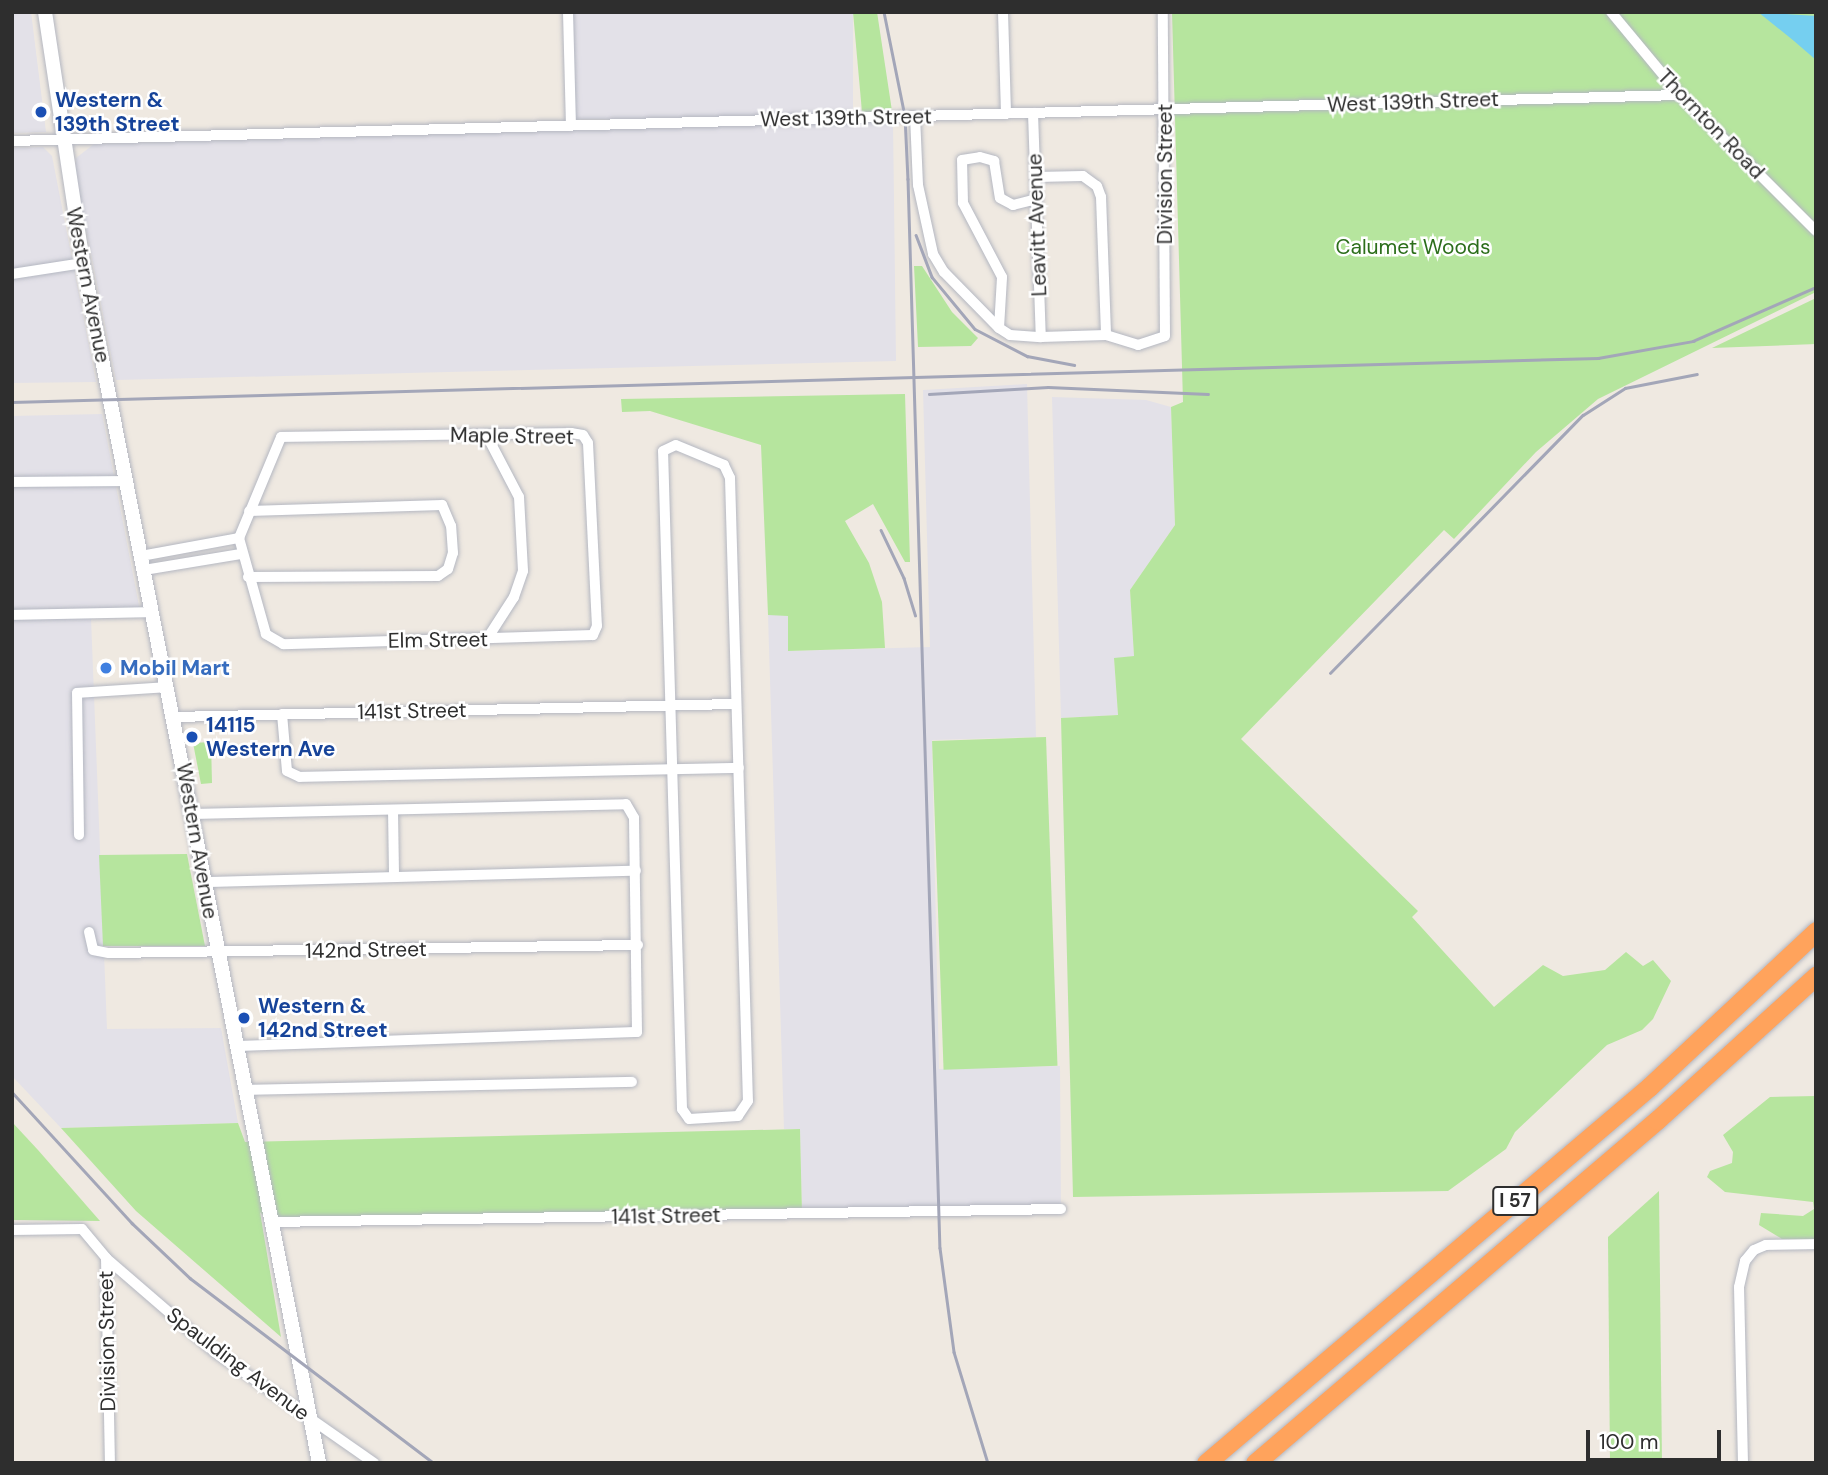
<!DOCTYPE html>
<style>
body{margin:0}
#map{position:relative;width:1828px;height:1475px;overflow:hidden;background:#efe9e1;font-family:"DM Sans",sans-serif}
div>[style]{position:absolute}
.industrial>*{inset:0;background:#e3e1e8;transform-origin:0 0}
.green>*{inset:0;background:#b6e59e;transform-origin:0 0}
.water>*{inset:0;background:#75cff0}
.roads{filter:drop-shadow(0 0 2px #b4b7c1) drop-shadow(0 0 2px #b4b7c1)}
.minor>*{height:10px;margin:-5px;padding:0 5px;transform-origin:5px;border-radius:5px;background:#fff}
.secondary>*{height:14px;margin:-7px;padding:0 7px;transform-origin:7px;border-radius:7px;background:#fff}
.motorway>*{height:19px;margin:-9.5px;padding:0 9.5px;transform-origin:9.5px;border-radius:9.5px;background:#ffa35c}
.rail>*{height:2.5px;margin:-1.25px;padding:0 1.25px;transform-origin:1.25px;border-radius:1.25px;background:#a3a6b8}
.dots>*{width:19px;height:19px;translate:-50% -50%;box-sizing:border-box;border:4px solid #fff;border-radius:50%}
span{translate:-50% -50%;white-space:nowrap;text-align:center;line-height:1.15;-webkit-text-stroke:5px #fff;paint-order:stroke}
.shield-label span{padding:2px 5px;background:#fff;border:2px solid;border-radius:5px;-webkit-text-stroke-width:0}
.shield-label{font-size:19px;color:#2e2e2e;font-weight:700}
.transit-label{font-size:21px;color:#164399;font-weight:700}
.left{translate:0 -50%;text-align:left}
.street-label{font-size:21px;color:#2e2e2e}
.park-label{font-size:21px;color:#2c6e1b}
.shop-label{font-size:21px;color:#366cbe;font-weight:700}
.frame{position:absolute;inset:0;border:14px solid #2e2e2e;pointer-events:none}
.scale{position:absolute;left:1586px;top:1430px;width:135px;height:32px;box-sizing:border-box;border:4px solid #2e2e2e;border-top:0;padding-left:9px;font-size:21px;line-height:24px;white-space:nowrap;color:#2e2e2e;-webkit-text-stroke:5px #fff;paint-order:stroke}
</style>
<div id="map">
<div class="industrial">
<div style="clip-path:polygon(12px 12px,31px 12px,46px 132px,12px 133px)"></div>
<div style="left:573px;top:12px;width:280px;height:107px"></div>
<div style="clip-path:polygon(893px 121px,896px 361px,116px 380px,75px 172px,76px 158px,94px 144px)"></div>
<div style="clip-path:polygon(43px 147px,52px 156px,96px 382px,12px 383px,12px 148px)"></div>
<div style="clip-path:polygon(1027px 384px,1036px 737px,932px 740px,939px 1069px,1060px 1066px,1061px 1209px,802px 1214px,800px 1129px,784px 1129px,768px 615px,788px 615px,789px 651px,930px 647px,923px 390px)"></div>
<div style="clip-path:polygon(1052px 397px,1146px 400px,1171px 407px,1175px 525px,1130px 590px,1134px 656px,1114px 659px,1118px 715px,1061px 718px)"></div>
<div style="clip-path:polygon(102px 414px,141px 616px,91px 618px,107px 1029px,221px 1028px,238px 1123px,61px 1128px,12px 1076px,12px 416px)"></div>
</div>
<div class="green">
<div style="clip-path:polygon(853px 12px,877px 12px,892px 111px,862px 112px)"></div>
<div style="clip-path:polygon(1172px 12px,1816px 12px,1816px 292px,1598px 399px,1536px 452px,1454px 539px,1444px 530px,1241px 739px,1418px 911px,1412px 917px,1494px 1007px,1543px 965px,1563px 976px,1605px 970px,1626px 952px,1643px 966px,1653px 960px,1671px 981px,1653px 1019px,1642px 1030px,1607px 1045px,1515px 1132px,1506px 1149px,1448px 1191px,1073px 1197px,1061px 718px,1118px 715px,1114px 658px,1134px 656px,1130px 590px,1175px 525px,1171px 407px,1183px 402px)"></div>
<div style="clip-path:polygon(914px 266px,922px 266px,952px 312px,978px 338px,971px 346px,918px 347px)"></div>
<div style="clip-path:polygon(1816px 298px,1816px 344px,1712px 348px)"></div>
<div style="clip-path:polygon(905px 394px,910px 562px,905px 562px,873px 504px,845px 521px,869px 563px,882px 602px,885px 648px,788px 651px,788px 616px,768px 615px,761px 445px,650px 411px,622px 412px,621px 399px)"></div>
<div style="left:1046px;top:737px;width:329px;height:114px;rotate:88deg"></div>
<div style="clip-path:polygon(211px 742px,212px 783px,201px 784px,193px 743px)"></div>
<div style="clip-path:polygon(187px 854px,205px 946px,103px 946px,99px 855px)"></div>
<div style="clip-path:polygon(1816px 1096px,1816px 1241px,1782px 1239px,1759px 1225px,1761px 1213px,1803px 1216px,1814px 1209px,1813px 1202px,1725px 1192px,1707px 1177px,1710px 1171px,1732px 1163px,1733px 1152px,1723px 1135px,1770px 1097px)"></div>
<div style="clip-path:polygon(12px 1122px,38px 1150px,100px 1221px,12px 1220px)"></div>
<div style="clip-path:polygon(238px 1123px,245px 1142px,800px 1129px,802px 1214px,270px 1222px,260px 1212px,281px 1337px,136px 1211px,61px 1128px)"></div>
<div style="clip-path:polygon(1659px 1191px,1662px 1463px,1610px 1463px,1608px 1237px)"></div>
</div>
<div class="water">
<div style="clip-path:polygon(1758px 12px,1816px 16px,1816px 60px,1794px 41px)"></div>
</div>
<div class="roads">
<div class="minor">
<div style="left:568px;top:12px;width:111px;rotate:88.5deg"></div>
<div style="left:1003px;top:12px;width:102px;rotate:88.3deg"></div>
<div style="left:1611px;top:12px;width:108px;rotate:50.3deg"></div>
<div style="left:1680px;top:95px;width:192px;rotate:45deg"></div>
<div style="left:1033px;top:113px;width:224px;rotate:88deg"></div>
<div style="left:915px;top:116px;width:69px;rotate:87.5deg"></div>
<div style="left:918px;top:185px;width:71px;rotate:77.7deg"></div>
<div style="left:933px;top:254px;width:21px;rotate:59deg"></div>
<div style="left:944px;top:272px;width:78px;rotate:45.5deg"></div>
<div style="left:999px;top:328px;width:13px;rotate:32deg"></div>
<div style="left:1010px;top:335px;width:31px;rotate:4deg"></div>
<div style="left:1041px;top:337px;width:65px;rotate:-1.8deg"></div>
<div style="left:1106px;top:335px;width:34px;rotate:17deg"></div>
<div style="left:1138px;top:345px;width:28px;rotate:-18deg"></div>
<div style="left:1165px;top:336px;width:324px;rotate:-90.4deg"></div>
<div style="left:12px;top:141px;width:1669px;rotate:-1.58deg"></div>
<div style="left:1036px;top:177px;width:47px;rotate:-1.2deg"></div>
<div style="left:1083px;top:176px;width:17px;rotate:36deg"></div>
<div style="left:1097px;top:186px;width:12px;rotate:70deg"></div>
<div style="left:1101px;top:197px;width:138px;rotate:87.9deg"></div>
<div style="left:12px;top:274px;width:72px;rotate:-8.8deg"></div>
<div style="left:999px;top:328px;width:51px;rotate:-86.6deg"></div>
<div style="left:1002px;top:277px;width:84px;rotate:-117.8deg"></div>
<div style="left:963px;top:203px;width:43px;rotate:-91.3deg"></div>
<div style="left:962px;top:160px;width:18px;rotate:-9deg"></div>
<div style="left:980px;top:157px;width:15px;rotate:16deg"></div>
<div style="left:994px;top:161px;width:37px;rotate:81deg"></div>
<div style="left:1000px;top:198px;width:15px;rotate:28deg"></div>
<div style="left:1013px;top:205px;width:25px;rotate:-14deg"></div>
<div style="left:571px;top:433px;width:12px;rotate:9deg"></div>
<div style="left:583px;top:435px;width:9px;rotate:58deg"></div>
<div style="left:588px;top:443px;width:183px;rotate:87.2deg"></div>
<div style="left:597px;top:626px;width:10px;rotate:114deg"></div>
<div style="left:593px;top:635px;width:310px;rotate:178.3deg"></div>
<div style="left:283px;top:644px;width:20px;rotate:-150deg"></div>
<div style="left:266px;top:634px;width:100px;rotate:-105.7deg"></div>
<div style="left:239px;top:538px;width:109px;rotate:-67.4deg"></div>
<div style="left:281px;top:437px;width:290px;rotate:-0.8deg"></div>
<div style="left:486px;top:434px;width:71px;rotate:62.4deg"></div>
<div style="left:519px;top:497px;width:74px;rotate:86.9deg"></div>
<div style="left:523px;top:571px;width:28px;rotate:109deg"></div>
<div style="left:514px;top:597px;width:50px;rotate:122.7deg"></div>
<div style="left:676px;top:445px;width:52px;rotate:22.6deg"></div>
<div style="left:724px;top:465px;width:14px;rotate:65deg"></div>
<div style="left:730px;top:478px;width:623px;rotate:88.35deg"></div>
<div style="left:748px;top:1101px;width:18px;rotate:124deg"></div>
<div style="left:738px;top:1116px;width:49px;rotate:176.5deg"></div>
<div style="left:689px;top:1119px;width:12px;rotate:-125deg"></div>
<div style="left:682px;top:1109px;width:658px;rotate:-91.65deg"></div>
<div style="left:663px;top:451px;width:14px;rotate:-25deg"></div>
<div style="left:12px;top:482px;width:114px;rotate:-0.5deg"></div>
<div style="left:141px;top:556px;width:100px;rotate:-10.4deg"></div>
<div style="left:144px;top:570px;width:98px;rotate:-9.4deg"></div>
<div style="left:248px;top:577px;width:190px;rotate:-0.3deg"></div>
<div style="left:438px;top:576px;width:12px;rotate:-35deg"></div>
<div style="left:448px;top:569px;width:17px;rotate:-73deg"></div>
<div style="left:453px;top:553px;width:27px;rotate:-94deg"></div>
<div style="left:451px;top:526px;width:23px;rotate:-113deg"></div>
<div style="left:442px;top:505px;width:193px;rotate:178.2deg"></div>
<div style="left:12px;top:615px;width:141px;rotate:-1.2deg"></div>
<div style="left:282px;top:714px;width:57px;rotate:85deg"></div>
<div style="left:287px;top:771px;width:14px;rotate:25deg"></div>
<div style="left:300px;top:777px;width:439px;rotate:-1.2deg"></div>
<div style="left:174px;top:717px;width:561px;rotate:-1.33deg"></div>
<div style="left:393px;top:810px;width:66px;rotate:89.1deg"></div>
<div style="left:192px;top:814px;width:434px;rotate:-1.3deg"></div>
<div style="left:626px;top:804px;width:16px;rotate:60deg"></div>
<div style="left:634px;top:818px;width:214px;rotate:89.2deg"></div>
<div style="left:637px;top:1032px;width:401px;rotate:178deg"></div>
<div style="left:79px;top:835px;width:142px;rotate:-90.8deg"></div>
<div style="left:77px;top:693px;width:91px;rotate:-3.8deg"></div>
<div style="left:205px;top:882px;width:431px;rotate:-1.5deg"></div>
<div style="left:89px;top:932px;width:18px;rotate:77deg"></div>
<div style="left:93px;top:950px;width:16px;rotate:11deg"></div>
<div style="left:109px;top:953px;width:529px;rotate:-0.87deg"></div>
<div style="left:245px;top:1090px;width:387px;rotate:-1.2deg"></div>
<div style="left:270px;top:1222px;width:791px;rotate:-0.94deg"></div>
<div style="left:12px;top:1230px;width:70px;rotate:-0.8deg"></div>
<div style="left:82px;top:1229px;width:38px;rotate:50deg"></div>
<div style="left:106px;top:1258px;width:205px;rotate:88.9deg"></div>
<div style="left:106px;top:1258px;width:144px;rotate:40.8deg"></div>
<div style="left:215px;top:1352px;width:194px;rotate:34.9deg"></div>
<div style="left:1743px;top:1463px;width:176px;rotate:-91.3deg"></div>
<div style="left:1739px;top:1287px;width:27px;rotate:-77deg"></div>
<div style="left:1745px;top:1261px;width:14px;rotate:-51deg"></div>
<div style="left:1754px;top:1250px;width:13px;rotate:-23deg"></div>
<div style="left:1766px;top:1245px;width:50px;rotate:-1.1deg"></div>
</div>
<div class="secondary">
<div style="left:45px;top:12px;width:254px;rotate:81.4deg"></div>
<div style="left:83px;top:263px;width:1223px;rotate:78.87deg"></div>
</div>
<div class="motorway">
<div style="left:1206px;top:1463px;width:581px;rotate:-40.32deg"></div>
<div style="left:1649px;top:1087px;width:229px;rotate:-43deg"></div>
<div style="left:1255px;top:1463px;width:528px;rotate:-40.47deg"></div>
<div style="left:1657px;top:1120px;width:215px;rotate:-42.2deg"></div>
</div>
</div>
<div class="rail">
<div style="left:884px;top:12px;width:106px;rotate:78.6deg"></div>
<div style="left:905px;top:116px;width:63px;rotate:87.3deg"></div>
<div style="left:908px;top:179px;width:1069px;rotate:88.29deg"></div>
<div style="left:940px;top:1248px;width:105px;rotate:82.3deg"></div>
<div style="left:954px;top:1352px;width:116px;rotate:73deg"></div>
<div style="left:916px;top:235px;width:45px;rotate:69.1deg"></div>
<div style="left:932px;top:277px;width:67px;rotate:50.4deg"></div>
<div style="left:975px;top:329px;width:59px;rotate:27.4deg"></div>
<div style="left:1027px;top:356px;width:48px;rotate:10.8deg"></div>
<div style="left:929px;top:394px;width:119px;rotate:-3.4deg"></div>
<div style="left:1048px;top:387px;width:160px;rotate:2.5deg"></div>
<div style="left:12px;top:402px;width:1587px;rotate:-1.59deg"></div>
<div style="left:1598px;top:358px;width:97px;rotate:-10.1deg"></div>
<div style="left:1693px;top:341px;width:134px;rotate:-23.7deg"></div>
<div style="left:881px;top:530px;width:53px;rotate:64.4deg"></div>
<div style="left:904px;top:578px;width:39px;rotate:73deg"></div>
<div style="left:1330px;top:673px;width:361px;rotate:-45.6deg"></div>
<div style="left:1583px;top:415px;width:50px;rotate:-32.7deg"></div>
<div style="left:1625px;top:388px;width:73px;rotate:-11deg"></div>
<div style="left:12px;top:1092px;width:178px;rotate:47.5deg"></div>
<div style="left:132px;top:1223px;width:80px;rotate:43.5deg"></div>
<div style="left:190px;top:1278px;width:306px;rotate:37.2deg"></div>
</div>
<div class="dots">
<div style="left:41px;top:112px;background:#1a4fb4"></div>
<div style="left:106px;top:668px;background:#3f7fe0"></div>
<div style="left:192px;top:737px;background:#1a4fb4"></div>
<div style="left:244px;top:1018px;background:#1a4fb4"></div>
</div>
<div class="shield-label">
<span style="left:1515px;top:1201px">I 57</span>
</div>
<div class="transit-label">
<span class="left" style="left:55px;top:112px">Western &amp;<br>139th Street</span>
<span class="left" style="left:206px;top:737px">14115<br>Western Ave</span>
<span class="left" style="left:258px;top:1018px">Western &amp;<br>142nd Street</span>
</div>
<div class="street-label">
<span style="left:1413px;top:102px;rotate:-2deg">West 139th Street</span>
<span style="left:846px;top:118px;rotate:-1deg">West 139th Street</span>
<span style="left:1711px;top:124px;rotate:46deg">Thornton Road</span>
<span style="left:1165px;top:174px;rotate:-90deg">Division Street</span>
<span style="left:1037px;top:225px;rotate:-92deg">Leavitt Avenue</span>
<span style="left:88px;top:285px;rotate:79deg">Western Avenue</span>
<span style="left:512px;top:436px;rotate:1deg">Maple Street</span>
<span style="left:438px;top:640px;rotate:-1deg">Elm Street</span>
<span style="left:412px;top:711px;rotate:-1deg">141st Street</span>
<span style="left:197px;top:841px;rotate:80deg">Western Avenue</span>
<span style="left:366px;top:950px;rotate:-1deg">142nd Street</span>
<span style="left:666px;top:1216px;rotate:-1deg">141st Street</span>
<span style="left:107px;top:1341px;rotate:-91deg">Division Street</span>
<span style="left:238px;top:1364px;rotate:37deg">Spaulding Avenue</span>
</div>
<div class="park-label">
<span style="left:1413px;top:247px">Calumet Woods</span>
</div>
<div class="shop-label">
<span class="left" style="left:120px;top:668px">Mobil Mart</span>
</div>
<div class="frame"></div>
<div class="scale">100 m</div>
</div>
